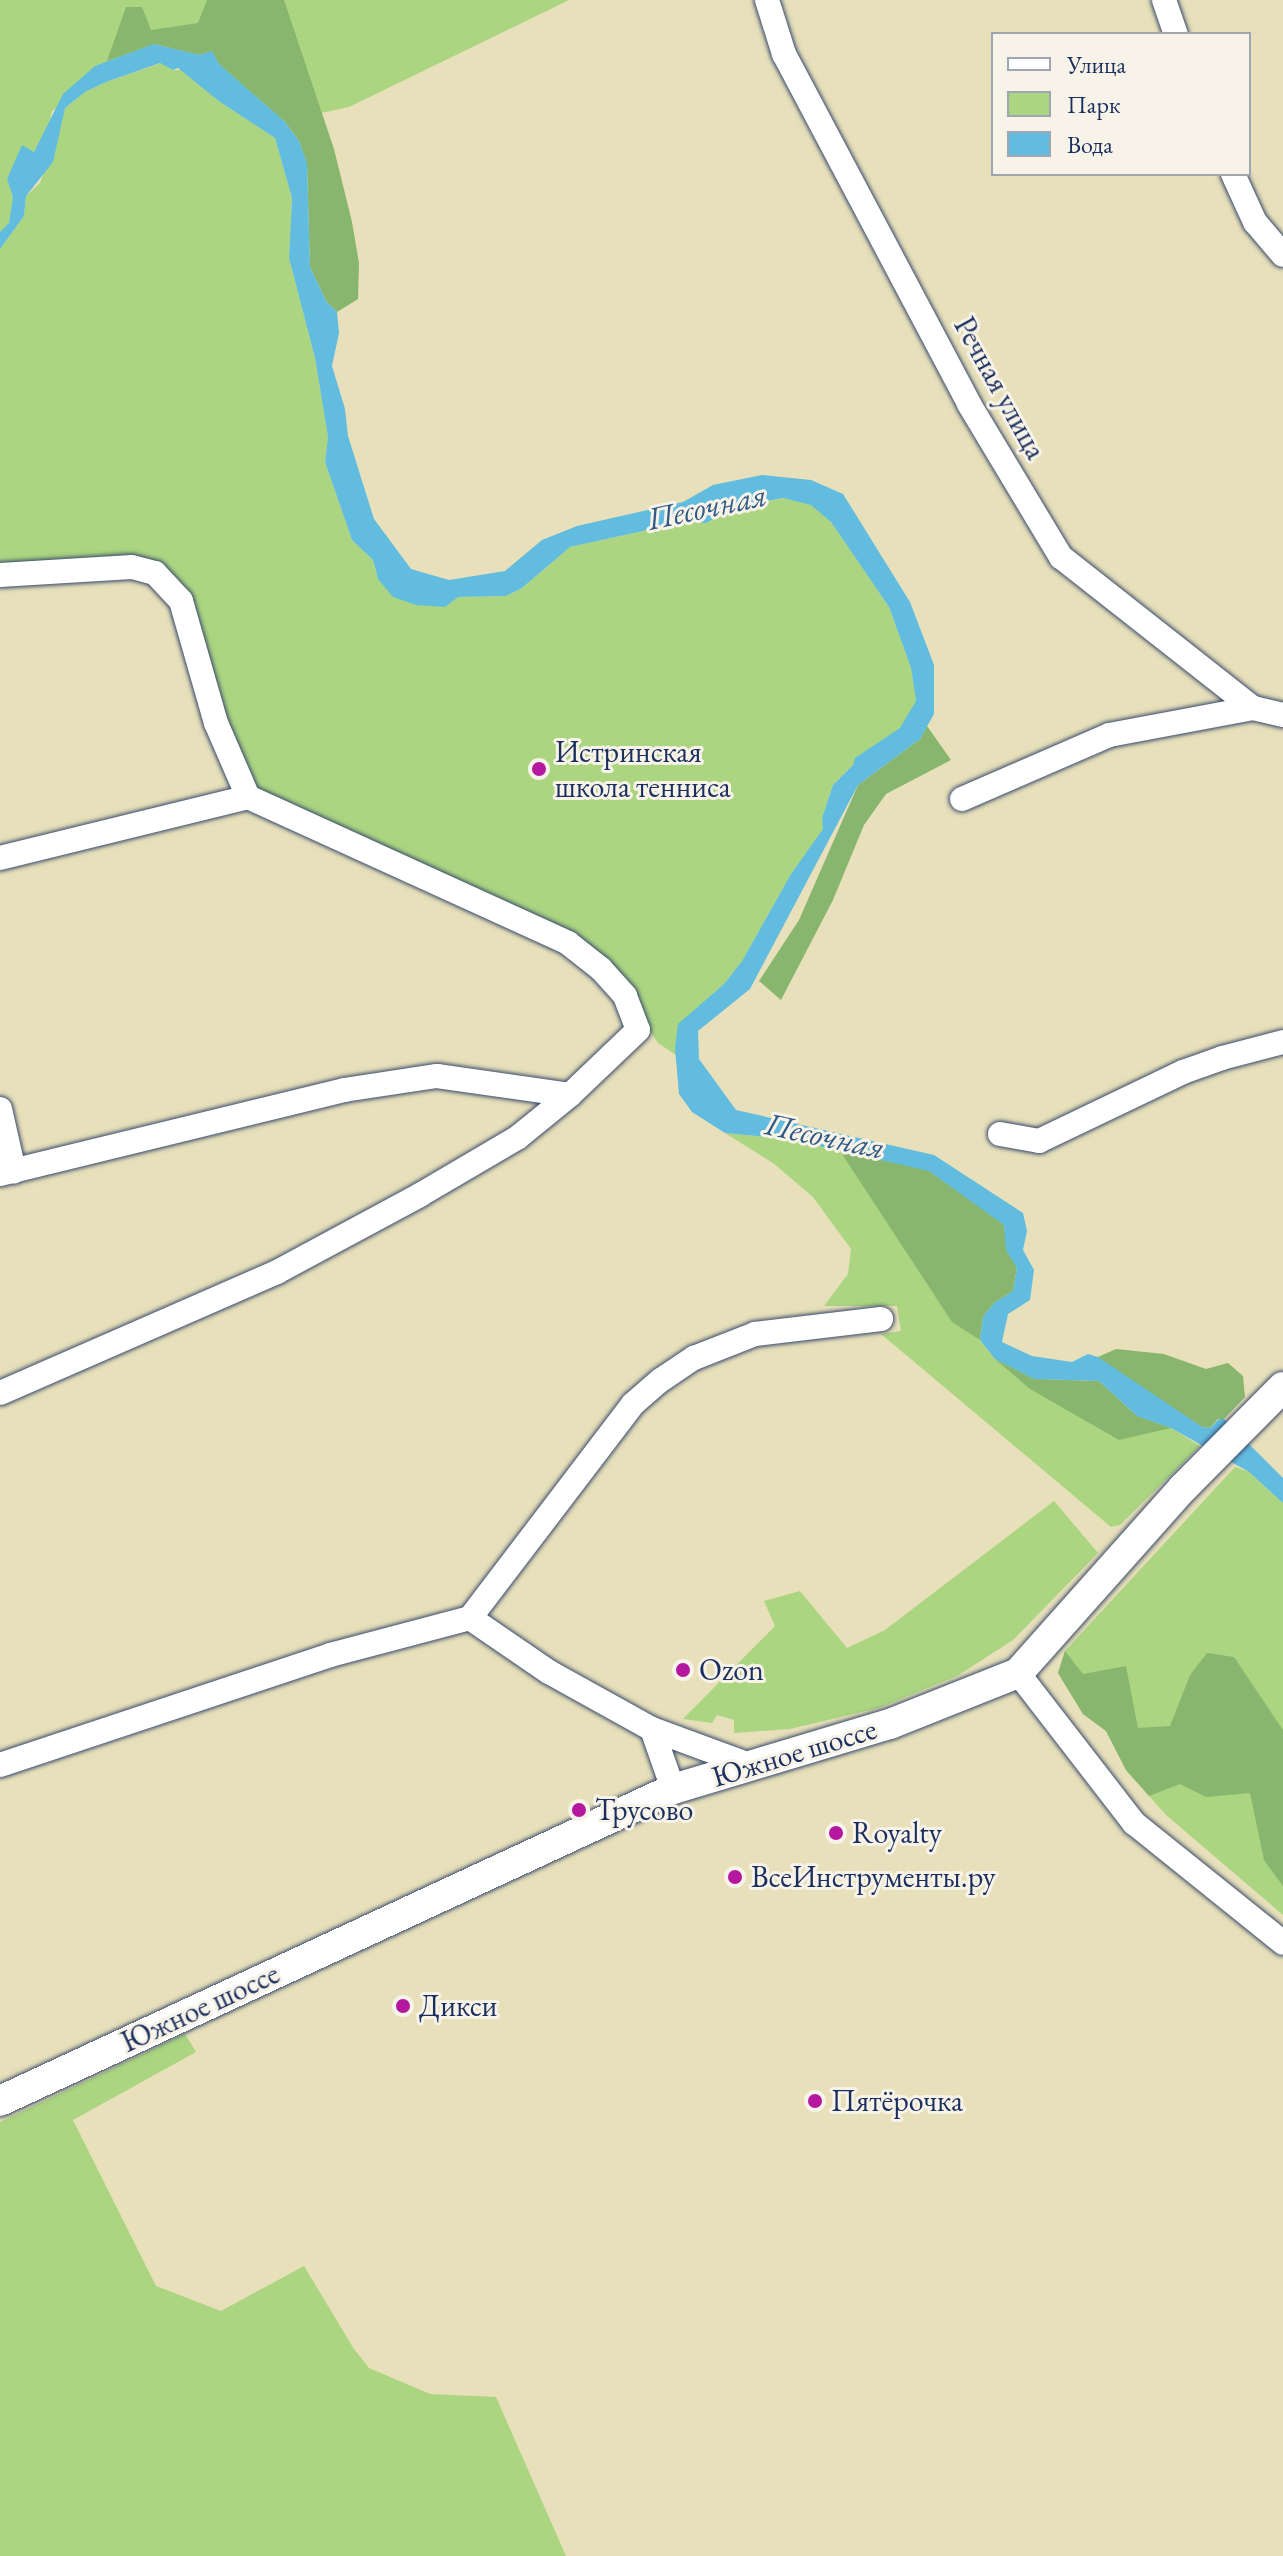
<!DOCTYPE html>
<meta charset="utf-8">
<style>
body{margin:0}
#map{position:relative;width:1283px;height:2556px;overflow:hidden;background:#e7e0ba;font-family:"EB Garamond",serif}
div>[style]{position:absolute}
.green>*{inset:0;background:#abd581}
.forest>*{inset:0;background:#88b66f}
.water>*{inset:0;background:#61bcdf}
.roads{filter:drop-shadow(0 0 2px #3a4a6c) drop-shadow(0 0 2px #3a4a6c)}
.minor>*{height:24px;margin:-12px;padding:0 12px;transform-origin:12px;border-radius:12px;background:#fff}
.major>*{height:30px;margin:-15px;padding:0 15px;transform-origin:15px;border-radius:15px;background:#fff}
.dots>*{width:22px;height:22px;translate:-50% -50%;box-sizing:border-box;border:4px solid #f7f3e8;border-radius:50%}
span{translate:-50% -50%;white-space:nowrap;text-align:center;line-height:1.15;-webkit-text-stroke:6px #f7f3e8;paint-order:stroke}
.street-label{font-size:30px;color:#1b2f5e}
.poi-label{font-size:30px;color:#1b2f5e}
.left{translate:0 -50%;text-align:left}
.water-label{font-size:32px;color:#305985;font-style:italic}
.legend{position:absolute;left:991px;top:32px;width:260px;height:144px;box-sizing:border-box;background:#f7f3e8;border:2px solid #9fa5b1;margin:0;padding:10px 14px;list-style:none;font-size:24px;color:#1b2f5e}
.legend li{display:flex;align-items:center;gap:16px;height:40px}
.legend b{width:40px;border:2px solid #9fa5b1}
</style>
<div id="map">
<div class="green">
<div style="clip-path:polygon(0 0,569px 0,349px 107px,284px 121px,154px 44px,52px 111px,47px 133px,34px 152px,26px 149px,7px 179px,13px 197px,9px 224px,0 232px)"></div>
<div style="clip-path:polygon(161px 63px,173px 70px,185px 70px,220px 102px,275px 138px,292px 198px,289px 258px,315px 358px,328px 437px,325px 462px,352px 540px,373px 560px,378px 579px,458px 597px,506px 596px,522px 588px,570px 547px,684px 522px,706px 523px,738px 506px,783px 498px,812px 505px,831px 522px,889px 607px,911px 668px,916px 701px,911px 714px,901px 728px,856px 758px,853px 765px,833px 785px,822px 818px,824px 829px,791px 874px,742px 961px,724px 984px,679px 1024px,676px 1055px,658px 1043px,641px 1018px,628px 981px,603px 961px,250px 788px,239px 778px,189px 601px,179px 580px,163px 566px,136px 561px,0 563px,0 249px,24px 216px,26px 196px,40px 183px,65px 108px,85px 92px,106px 82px)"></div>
<div style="clip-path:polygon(725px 1133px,788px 1139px,928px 1170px,980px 1340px,995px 1359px,1171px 1428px,1200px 1446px,1120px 1525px,1111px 1527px,881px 1334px,901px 1331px,897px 1306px,824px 1306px,848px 1274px,851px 1249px,813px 1197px,773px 1163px)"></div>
<div style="clip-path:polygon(1235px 1467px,1249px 1472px,1283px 1503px,1283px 1915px,1166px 1815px,1126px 1770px,1106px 1731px,1083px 1714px,1058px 1673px,1065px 1651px)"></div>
<div style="clip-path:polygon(1054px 1501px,1098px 1553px,1013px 1640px,957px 1676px,879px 1708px,790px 1729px,734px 1733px,734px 1720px,717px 1715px,712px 1723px,683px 1719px,775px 1626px,764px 1601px,800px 1591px,847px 1648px,885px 1630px)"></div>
<div style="clip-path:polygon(185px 2034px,196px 2052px,73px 2120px,156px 2286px,221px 2311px,304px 2266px,354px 2349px,369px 2368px,430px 2394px,496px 2397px,566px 2556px,0 2556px,0 2122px)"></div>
</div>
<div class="forest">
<div style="clip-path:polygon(207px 0,284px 0,334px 149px,352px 222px,359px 263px,358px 299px,337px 312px,326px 301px,310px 267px,307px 164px,299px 141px,284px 121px,219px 64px,212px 51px,199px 55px,155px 44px,107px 61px,126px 7px,142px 7px,151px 30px,198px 23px)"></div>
<div style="clip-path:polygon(927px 726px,951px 760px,886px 794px,864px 825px,833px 900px,781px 1000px,759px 981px,799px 920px,858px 785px,920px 739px)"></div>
<div style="clip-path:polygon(840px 1151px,928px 1170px,1004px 1224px,1007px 1250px,1017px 1268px,1013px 1291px,994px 1303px,983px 1317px,980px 1340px,952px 1322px)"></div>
<div style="clip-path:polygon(1116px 1349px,1164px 1354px,1206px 1369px,1228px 1363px,1243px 1376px,1245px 1397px,1224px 1419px,1218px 1419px,1210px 1428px,1202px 1427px,1103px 1363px,1098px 1357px)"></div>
<div style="clip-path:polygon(995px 1359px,1034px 1379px,1099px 1381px,1137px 1416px,1171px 1428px,1119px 1440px,1030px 1389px)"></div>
<div style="clip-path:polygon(1065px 1651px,1083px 1674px,1126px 1666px,1138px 1728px,1170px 1726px,1190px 1675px,1207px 1653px,1234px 1657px,1283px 1730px,1283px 1886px,1264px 1860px,1250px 1793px,1206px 1797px,1180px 1784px,1149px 1796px,1126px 1770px,1106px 1731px,1083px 1714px,1058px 1673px)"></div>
</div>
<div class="water">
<div style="clip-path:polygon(154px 44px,199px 55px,212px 51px,219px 64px,284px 121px,299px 141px,307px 163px,310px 267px,326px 301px,337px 312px,339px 333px,332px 366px,345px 409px,348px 436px,374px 519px,411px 569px,449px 580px,505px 571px,542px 540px,577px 526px,683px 502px,713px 485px,762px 475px,811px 480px,843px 494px,910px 602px,934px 665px,934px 714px,920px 739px,858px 785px,750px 989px,698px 1031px,699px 1059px,736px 1110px,934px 1155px,1023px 1213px,1027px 1231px,1023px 1250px,1034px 1270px,1030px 1300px,1008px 1314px,1002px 1342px,1032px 1356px,1072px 1362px,1088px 1354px,1098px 1357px,1202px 1427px,1210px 1428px,1219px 1419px,1224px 1419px,1283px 1478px,1283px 1503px,1249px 1472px,1171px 1428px,1137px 1416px,1099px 1381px,1034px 1379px,995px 1359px,980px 1340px,983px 1317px,994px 1303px,1013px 1291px,1017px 1268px,1006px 1250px,1004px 1225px,929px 1171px,788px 1139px,725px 1133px,692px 1112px,679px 1094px,675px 1048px,678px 1024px,724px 984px,742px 961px,791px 874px,823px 829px,822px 818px,833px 785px,853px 765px,855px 758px,900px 728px,916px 701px,911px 668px,889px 607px,831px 522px,811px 505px,783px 498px,738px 506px,706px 523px,684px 522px,570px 547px,522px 588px,506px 596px,458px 597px,445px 607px,416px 605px,393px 597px,378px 579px,373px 560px,352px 540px,325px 462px,328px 437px,315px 358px,289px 258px,292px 198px,275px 138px,220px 102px,178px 68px,173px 70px,160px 63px,106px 82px,85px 92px,65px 108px,53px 162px,26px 196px,24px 216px,0 249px,0 232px,9px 223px,13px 197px,7px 179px,22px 145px,34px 152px,63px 94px,95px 66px)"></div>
</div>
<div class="roads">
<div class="minor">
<div style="left:767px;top:0;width:57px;rotate:72.5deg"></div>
<div style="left:784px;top:54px;width:396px;rotate:62.1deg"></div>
<div style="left:969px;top:404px;width:179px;rotate:59deg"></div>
<div style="left:1061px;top:557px;width:244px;rotate:38.2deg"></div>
<div style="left:1253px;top:708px;width:31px;rotate:13deg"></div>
<div style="left:1164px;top:0;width:36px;rotate:71deg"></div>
<div style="left:1233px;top:174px;width:53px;rotate:65.4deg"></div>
<div style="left:1255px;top:222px;width:43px;rotate:49.7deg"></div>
<div style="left:0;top:575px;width:132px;rotate:-3.5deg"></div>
<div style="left:132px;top:567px;width:24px;rotate:15deg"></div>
<div style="left:155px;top:573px;width:38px;rotate:47deg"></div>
<div style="left:181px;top:601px;width:127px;rotate:74deg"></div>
<div style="left:216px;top:723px;width:81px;rotate:66.6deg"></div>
<div style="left:248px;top:797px;width:352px;rotate:24.5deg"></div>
<div style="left:568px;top:943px;width:42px;rotate:38.2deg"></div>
<div style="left:601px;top:969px;width:36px;rotate:48deg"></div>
<div style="left:625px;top:996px;width:36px;rotate:69deg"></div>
<div style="left:638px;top:1030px;width:94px;rotate:136.3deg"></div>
<div style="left:570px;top:1095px;width:68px;rotate:140.9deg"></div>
<div style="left:517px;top:1138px;width:113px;rotate:149.6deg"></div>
<div style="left:420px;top:1195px;width:162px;rotate:151.7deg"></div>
<div style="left:277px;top:1272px;width:302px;rotate:156.4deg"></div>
<div style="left:962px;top:799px;width:160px;rotate:-23.5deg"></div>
<div style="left:1109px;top:735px;width:147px;rotate:-10.6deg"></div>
<div style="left:0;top:858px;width:255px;rotate:-13.8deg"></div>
<div style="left:0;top:1109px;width:64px;rotate:77.3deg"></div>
<div style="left:1000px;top:1134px;width:40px;rotate:10deg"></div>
<div style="left:1039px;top:1141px;width:160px;rotate:-25.6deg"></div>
<div style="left:1183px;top:1072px;width:41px;rotate:-19.7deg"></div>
<div style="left:1222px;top:1058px;width:63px;rotate:-14.7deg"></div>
<div style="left:0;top:1174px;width:354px;rotate:-13.7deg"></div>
<div style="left:344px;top:1090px;width:94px;rotate:-8.6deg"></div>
<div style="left:437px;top:1076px;width:134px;rotate:8.1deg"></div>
<div style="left:470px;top:1618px;width:96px;rotate:34.4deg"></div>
<div style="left:549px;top:1672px;width:118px;rotate:29deg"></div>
<div style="left:652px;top:1729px;width:64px;rotate:70.7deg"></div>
<div style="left:1018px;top:1673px;width:190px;rotate:52.3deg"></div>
<div style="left:1134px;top:1823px;width:191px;rotate:38.8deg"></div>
<div style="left:652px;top:1729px;width:107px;rotate:20.3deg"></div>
<div style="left:0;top:1765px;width:348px;rotate:-18.4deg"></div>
<div style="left:330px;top:1655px;width:145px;rotate:-14.8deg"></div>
<div style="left:470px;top:1618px;width:269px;rotate:-52.7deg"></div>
<div style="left:633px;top:1404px;width:37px;rotate:-41deg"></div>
<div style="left:661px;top:1380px;width:40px;rotate:-34deg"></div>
<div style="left:694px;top:1358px;width:66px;rotate:-21.5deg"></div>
<div style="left:755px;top:1334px;width:127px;rotate:-6.8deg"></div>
</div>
<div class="major">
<div style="left:0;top:2101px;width:742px;rotate:-24.87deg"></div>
<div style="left:673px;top:1789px;width:227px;rotate:-16.7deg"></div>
<div style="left:890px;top:1724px;width:138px;rotate:-21.7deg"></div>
<div style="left:1018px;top:1673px;width:248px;rotate:-48.3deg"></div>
<div style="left:1183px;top:1488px;width:142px;rotate:-45.3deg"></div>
</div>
</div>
<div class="dots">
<div style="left:539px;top:769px;background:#b5179e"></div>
<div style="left:683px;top:1670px;background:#b5179e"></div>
<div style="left:579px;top:1810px;background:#b5179e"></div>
<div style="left:836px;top:1833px;background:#b5179e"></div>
<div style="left:735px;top:1877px;background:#b5179e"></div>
<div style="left:403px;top:2006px;background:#b5179e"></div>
<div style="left:815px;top:2101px;background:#b5179e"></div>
</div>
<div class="street-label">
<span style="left:1000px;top:388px;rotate:61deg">Речная улица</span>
<span style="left:794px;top:1753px;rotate:-17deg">Южное шоссе</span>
<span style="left:200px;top:2008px;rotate:-25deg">Южное шоссе</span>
</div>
<div class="poi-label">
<span class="left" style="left:555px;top:769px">Истринская<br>школа тенниса</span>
<span class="left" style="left:699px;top:1670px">Ozon</span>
<span class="left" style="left:595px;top:1810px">Трусово</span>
<span class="left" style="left:852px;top:1833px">Royalty</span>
<span class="left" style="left:751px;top:1877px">ВсеИнструменты.ру</span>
<span class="left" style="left:419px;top:2006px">Дикси</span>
<span class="left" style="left:831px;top:2101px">Пятёрочка</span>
</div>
<div class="water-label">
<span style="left:707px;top:507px;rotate:-12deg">Песочная</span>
<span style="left:825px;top:1136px;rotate:12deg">Песочная</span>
</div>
<ul class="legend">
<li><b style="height:10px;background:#fff"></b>Улица</li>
<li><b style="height:22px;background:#abd581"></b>Парк</li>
<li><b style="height:22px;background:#61bcdf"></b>Вода</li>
</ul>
</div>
